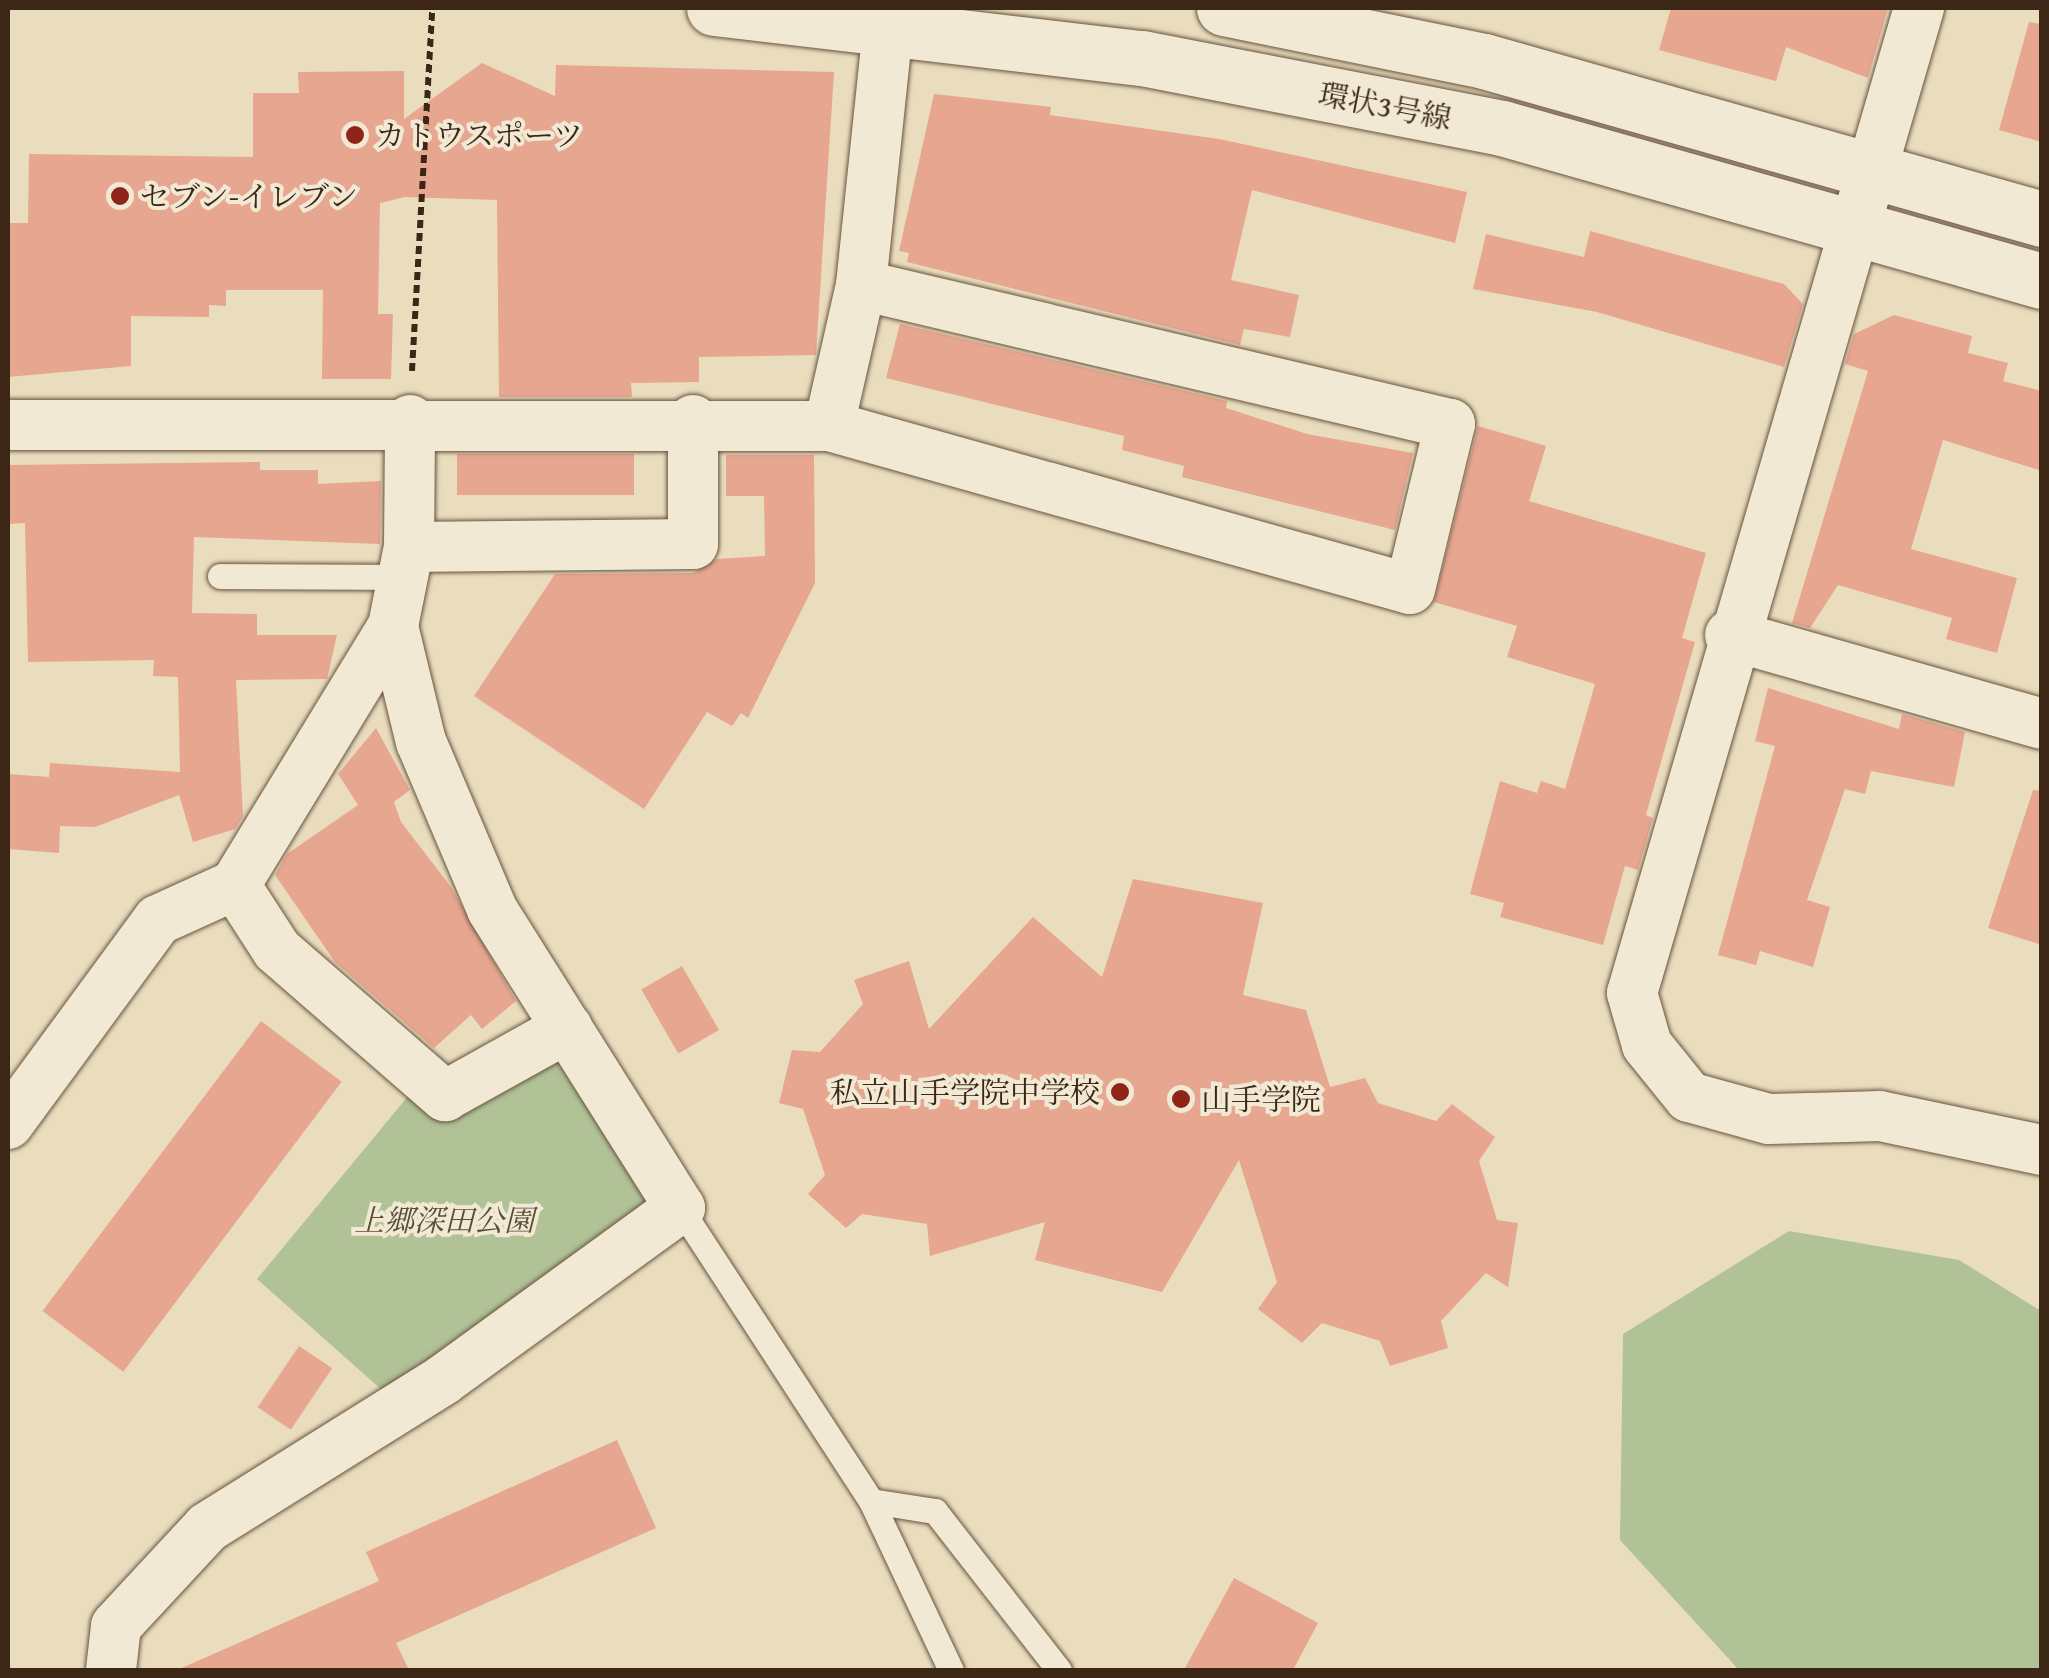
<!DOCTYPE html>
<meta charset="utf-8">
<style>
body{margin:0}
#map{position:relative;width:2049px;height:1678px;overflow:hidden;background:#eaddbd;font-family:"Gentium Book Plus","Noto Serif JP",serif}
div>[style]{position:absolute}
.green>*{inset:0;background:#b0c296}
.building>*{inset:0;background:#e7a690;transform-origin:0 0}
.path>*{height:6px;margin-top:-3px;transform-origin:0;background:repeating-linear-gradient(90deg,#3c2716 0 8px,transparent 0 13px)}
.roads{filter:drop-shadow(0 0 2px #685440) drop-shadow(0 0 2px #685440)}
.lane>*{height:25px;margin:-12.5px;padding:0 12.5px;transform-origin:12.5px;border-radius:12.5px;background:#f1e9d4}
.street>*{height:50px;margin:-25px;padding:0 25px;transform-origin:25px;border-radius:25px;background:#f1e9d4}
.secondary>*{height:55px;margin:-27.5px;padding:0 27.5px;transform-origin:27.5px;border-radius:27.5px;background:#f1e9d4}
.dots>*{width:28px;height:28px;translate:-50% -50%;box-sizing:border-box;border:5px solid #f1e9d4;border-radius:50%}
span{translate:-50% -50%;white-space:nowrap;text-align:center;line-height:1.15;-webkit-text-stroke:8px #f1e9d4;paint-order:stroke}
.street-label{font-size:30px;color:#3c2716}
.poi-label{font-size:30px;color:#3c2716}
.left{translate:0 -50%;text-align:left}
.right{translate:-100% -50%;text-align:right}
.park-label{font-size:30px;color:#594e36;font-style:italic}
.frame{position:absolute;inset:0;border:10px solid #3c2716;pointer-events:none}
</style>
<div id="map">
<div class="green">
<div style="clip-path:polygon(560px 1053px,652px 1206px,383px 1391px,257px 1279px,409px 1095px)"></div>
<div style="clip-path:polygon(1789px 1231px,1959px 1260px,2041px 1311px,2041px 1670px,1739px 1670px,1620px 1540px,1623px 1334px)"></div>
</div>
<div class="building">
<div style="clip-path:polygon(1671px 8px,1888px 8px,1868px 78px,1786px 47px,1776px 81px,1659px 50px)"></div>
<div style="clip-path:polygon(2029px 22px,2042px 24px,2042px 142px,1999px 130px)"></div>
<div style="clip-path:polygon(482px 63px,555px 96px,556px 65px,834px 72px,816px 355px,699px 357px,699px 382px,631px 383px,632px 397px,499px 397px,497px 200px,405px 197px,380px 203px,378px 314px,393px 314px,391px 379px,322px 379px,323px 290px,226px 290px,226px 306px,209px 305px,209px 317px,131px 316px,131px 366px,8px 377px,8px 223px,28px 223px,29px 154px,253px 157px,253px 93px,299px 93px,298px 72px,404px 71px,404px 119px)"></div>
<div style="clip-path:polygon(934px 94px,1051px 107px,1050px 115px,1219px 139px,1467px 192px,1455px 243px,1252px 190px,1231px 280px,1299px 295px,1290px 337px,1244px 329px,1240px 345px,907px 262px,909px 253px,899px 251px)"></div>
<div style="clip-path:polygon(1590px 231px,1784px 284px,1803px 304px,1784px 367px,1597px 312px,1473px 289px,1486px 234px,1584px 257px)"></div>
<div style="clip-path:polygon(1894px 315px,1972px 336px,1968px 353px,2008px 363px,2003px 381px,2042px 391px,2042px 471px,1943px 440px,1911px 549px,2017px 578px,1997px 653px,1946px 639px,1952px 618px,1838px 585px,1810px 628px,1792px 623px,1868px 371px,1845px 364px,1854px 334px)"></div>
<div style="clip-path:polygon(900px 324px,1227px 401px,1226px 408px,1307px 434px,1413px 453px,1395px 530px,1182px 477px,1184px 466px,1122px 450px,1124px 436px,886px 378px)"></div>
<div style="clip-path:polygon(1478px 426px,1546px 446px,1529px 501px,1706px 553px,1682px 638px,1695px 642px,1646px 815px,1653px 818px,1638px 870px,1625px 866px,1603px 945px,1500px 917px,1504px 903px,1470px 894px,1500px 781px,1537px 793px,1541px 781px,1565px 789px,1595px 684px,1507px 657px,1517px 626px,1434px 602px)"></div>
<div style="left:457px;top:454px;width:177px;height:41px"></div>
<div style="clip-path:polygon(726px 455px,814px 455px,815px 583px,748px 718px,741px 713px,732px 726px,707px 712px,644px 809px,474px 696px,555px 574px,693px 573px,717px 559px,765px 556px,764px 496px,726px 496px)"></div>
<div style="clip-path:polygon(260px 462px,260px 470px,318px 470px,318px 484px,381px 481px,380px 544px,194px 537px,192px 613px,257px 614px,257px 635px,337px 635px,327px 679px,236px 680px,243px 816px,235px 829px,193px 842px,179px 795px,95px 827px,60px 826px,59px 853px,8px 849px,8px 774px,49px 777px,50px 763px,180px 772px,178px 677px,153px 676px,154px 660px,28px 662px,25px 523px,8px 524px,8px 465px)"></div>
<div style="clip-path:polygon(1768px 688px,1899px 729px,1902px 714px,1965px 732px,1954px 787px,1871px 771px,1865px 794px,1845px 789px,1807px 900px,1830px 907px,1813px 967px,1760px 951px,1756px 965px,1718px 955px,1775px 746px,1755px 741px)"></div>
<div style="clip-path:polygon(376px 728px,410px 790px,394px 802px,401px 822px,451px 887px,516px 1001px,482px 1029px,471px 1015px,434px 1048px,335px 962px,275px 875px,287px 854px,358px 805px,338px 774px)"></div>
<div style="clip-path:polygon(2033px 790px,2042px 791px,2042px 945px,1988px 928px)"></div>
<div style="clip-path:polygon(1133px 879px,1263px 903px,1243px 995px,1306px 1010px,1330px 1087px,1365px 1078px,1378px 1103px,1436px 1121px,1452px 1104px,1495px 1137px,1479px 1161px,1497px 1220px,1518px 1223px,1508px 1287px,1486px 1273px,1441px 1321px,1448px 1348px,1390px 1366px,1380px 1341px,1322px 1323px,1302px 1343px,1258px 1309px,1277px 1282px,1239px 1160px,1162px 1292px,1035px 1260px,1045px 1222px,930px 1256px,927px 1224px,862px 1214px,846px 1228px,808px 1194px,825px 1175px,803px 1109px,779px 1103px,792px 1050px,820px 1052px,863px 1004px,854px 980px,909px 961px,929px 1029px,1033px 917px,1102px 977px)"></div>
<div style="left:682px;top:966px;width:74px;height:47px;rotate:60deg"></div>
<div style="left:261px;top:1021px;width:101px;height:363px;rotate:37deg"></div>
<div style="left:299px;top:1346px;width:40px;height:74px;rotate:34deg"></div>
<div style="clip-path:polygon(617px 1440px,656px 1528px,396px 1643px,409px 1670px,177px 1670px,379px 1581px,366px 1552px)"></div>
<div style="clip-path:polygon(1234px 1578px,1318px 1623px,1293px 1670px,1184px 1670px)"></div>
</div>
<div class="path">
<div style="left:412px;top:371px;width:364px;rotate:-86.8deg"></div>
</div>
<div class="roads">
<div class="lane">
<div style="left:220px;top:576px;width:183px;rotate:0.3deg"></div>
<div style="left:680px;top:1208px;width:350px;rotate:56.9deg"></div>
<div style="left:871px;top:1501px;width:187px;rotate:64.7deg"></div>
<div style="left:871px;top:1501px;width:65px;rotate:8.9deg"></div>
<div style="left:935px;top:1511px;width:202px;rotate:52.1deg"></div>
</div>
<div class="street">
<div style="left:1919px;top:8px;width:1026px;rotate:106.24deg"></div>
<div style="left:1632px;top:993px;width:54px;rotate:73.9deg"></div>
<div style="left:1647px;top:1045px;width:67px;rotate:51.1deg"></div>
<div style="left:1689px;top:1097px;width:83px;rotate:15.4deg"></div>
<div style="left:1769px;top:1119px;width:111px;rotate:-1.5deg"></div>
<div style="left:1880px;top:1116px;width:166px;rotate:11.9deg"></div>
<div style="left:8px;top:425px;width:821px;rotate:0.07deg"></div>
<div style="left:829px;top:426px;width:145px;rotate:-77.2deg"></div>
<div style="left:861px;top:285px;width:279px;rotate:-84deg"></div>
<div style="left:829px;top:426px;width:603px;rotate:15.67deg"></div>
<div style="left:1410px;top:589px;width:170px;rotate:-76.4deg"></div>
<div style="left:1450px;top:424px;width:605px;rotate:-166.72deg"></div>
<div style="left:409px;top:547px;width:284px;rotate:-0.6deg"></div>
<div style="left:693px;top:544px;width:124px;rotate:-90deg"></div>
<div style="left:1730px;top:635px;width:324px;rotate:15.9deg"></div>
<div style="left:235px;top:885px;width:77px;rotate:57.1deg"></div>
<div style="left:277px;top:950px;width:223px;rotate:41deg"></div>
<div style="left:445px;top:1096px;width:140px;rotate:-29.1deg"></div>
<div style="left:8px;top:1124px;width:253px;rotate:-53.7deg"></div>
<div style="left:158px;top:920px;width:85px;rotate:-24.4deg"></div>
<div style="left:235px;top:885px;width:303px;rotate:-58.6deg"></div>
<div style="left:111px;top:1670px;width:44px;rotate:-83.5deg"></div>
<div style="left:116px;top:1626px;width:135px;rotate:-47.1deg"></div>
<div style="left:208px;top:1527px;width:277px;rotate:-32deg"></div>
<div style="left:443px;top:1380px;width:293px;rotate:-36deg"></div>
<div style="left:680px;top:1208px;width:353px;rotate:-122.2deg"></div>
<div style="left:492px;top:909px;width:181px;rotate:-113deg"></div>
<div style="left:421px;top:742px;width:119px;rotate:-103.6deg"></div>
<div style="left:393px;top:626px;width:81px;rotate:-78.6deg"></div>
<div style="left:409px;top:547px;width:127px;rotate:-89.5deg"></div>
</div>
<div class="secondary">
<div style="left:714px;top:8px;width:431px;rotate:6.7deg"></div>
<div style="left:1142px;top:58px;width:367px;rotate:11deg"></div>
<div style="left:1502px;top:128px;width:561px;rotate:15.82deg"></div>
<div style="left:1224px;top:8px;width:265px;rotate:11.5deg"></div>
<div style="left:1484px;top:61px;width:580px;rotate:15.81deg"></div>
</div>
</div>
<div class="dots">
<div style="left:355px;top:135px;background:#8f2418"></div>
<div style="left:120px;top:196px;background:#8f2418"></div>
<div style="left:1120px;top:1092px;background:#8f2418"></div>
<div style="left:1181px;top:1099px;background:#8f2418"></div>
</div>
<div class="street-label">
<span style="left:1385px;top:106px;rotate:11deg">環状3号線</span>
</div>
<div class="poi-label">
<span class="left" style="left:375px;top:135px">カトウスポーツ</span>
<span class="left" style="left:140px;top:196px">セブン-イレブン</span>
<span class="right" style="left:1100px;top:1092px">私立山手学院中学校</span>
<span class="left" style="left:1201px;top:1099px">山手学院</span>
</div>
<div class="park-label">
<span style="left:444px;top:1220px">上郷深田公園</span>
</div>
<div class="frame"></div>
</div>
